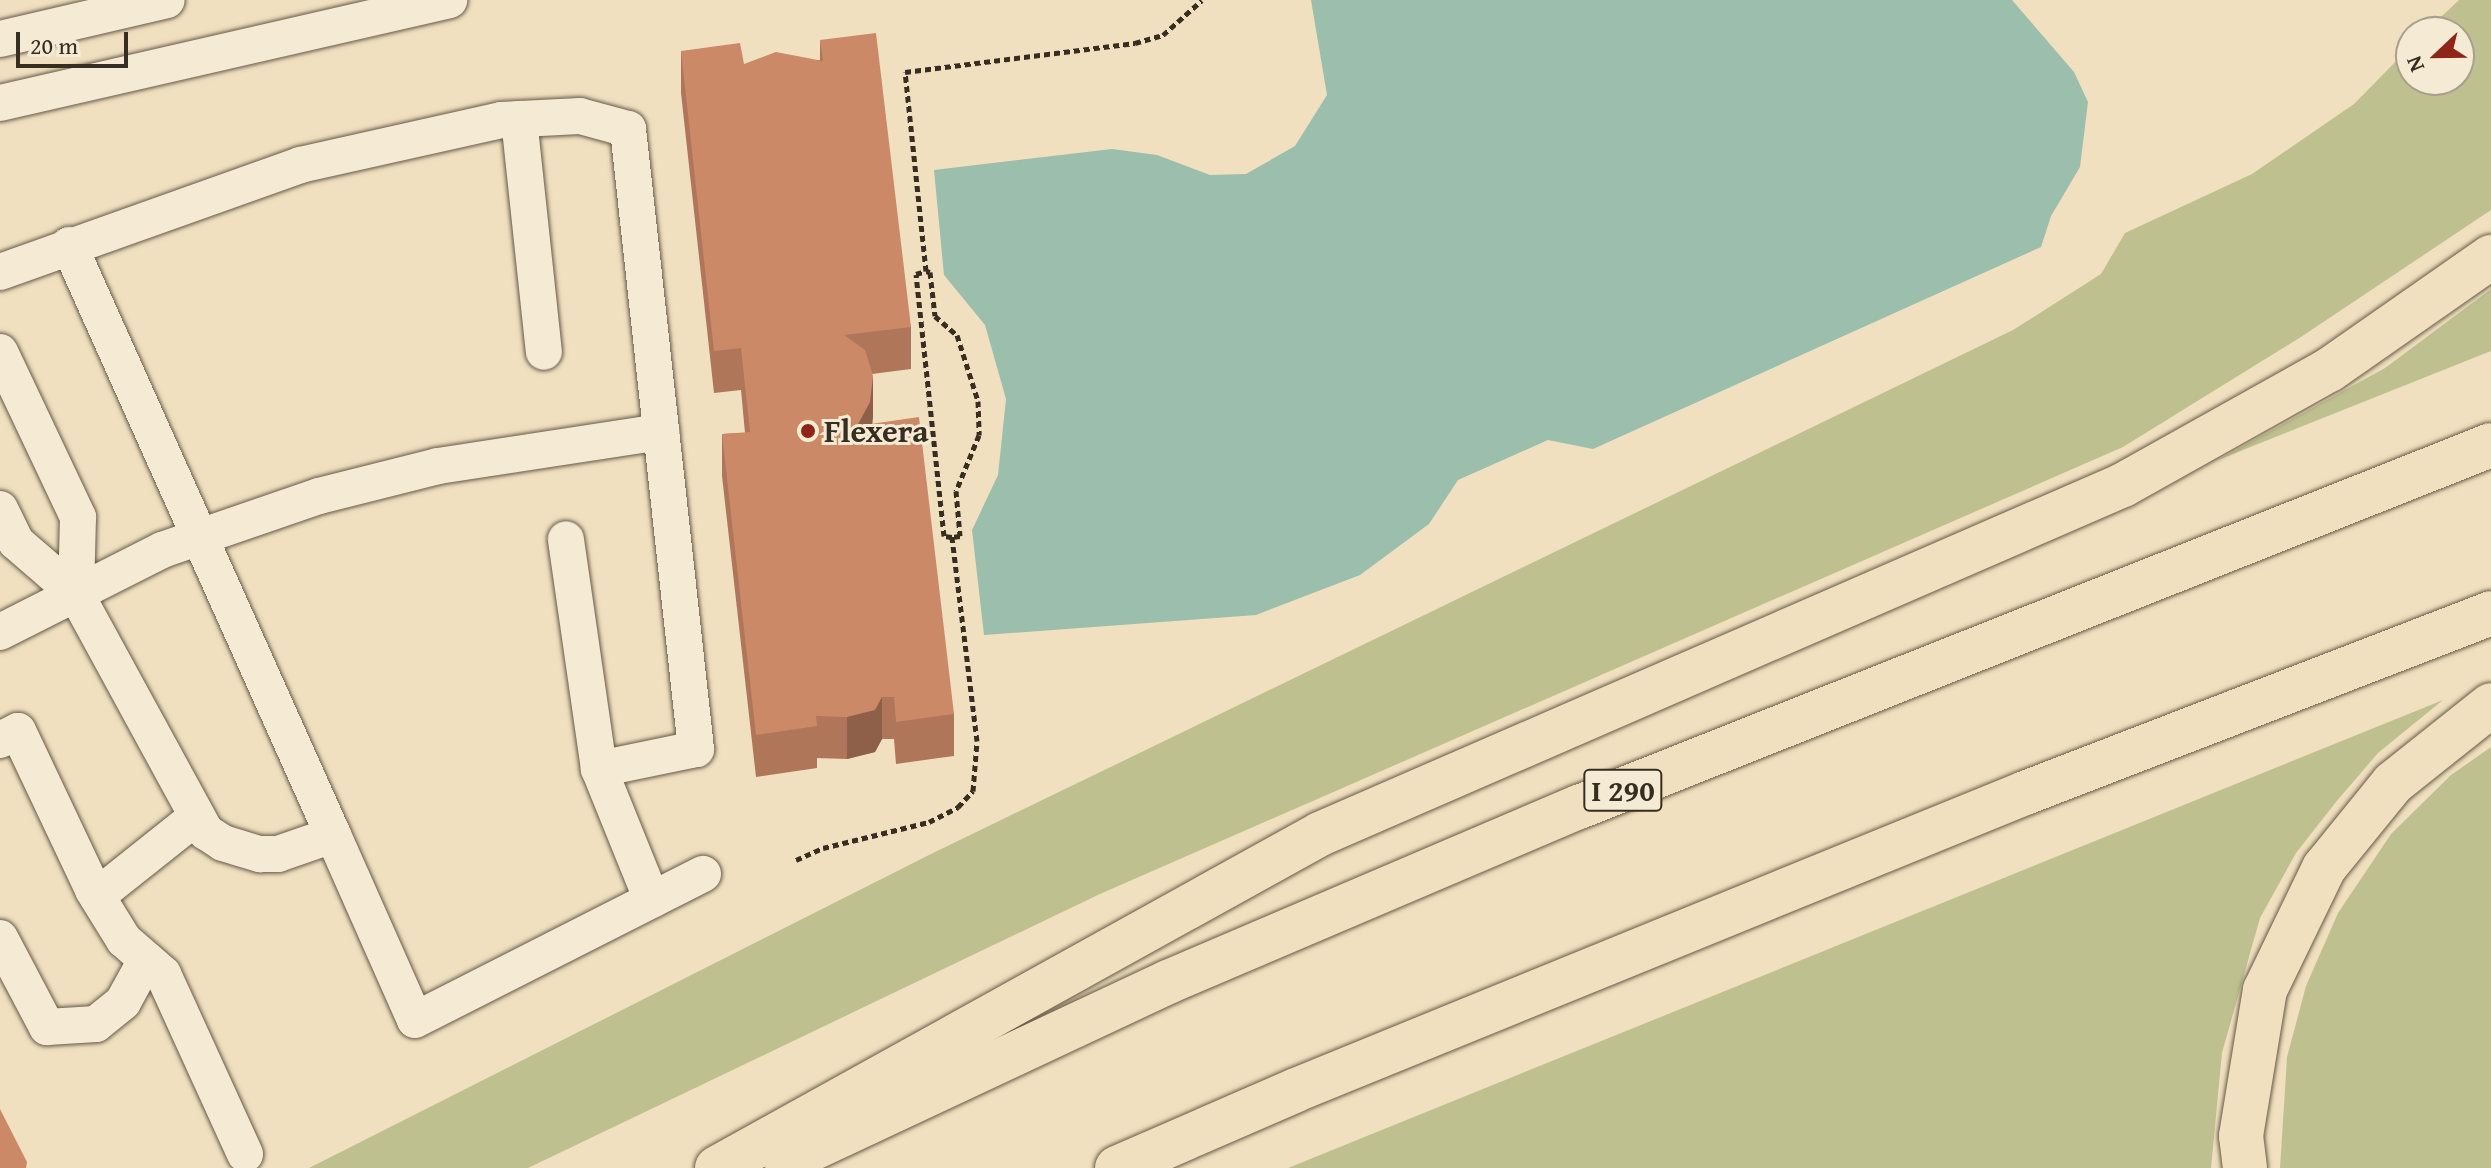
<!DOCTYPE html>
<style>
body{margin:0}
#map{position:relative;width:2491px;height:1168px;overflow:hidden;background:#f0e0bf;font-family:"Gentium Book Plus",serif}
div>[style]{position:absolute}
.green>*{inset:0;background:#bec18f}
.water>*{inset:0;background:#9bbead}
.path>*{height:5px;margin-top:-2.5px;transform-origin:0;background:repeating-linear-gradient(90deg,#372d20 0 6px,transparent 0 10px)}
.roads{filter:drop-shadow(0 0 2px #655a48) drop-shadow(0 0 2px #655a48)}
.minor>*{height:36px;margin:-18px;padding:0 18px;transform-origin:18px;border-radius:18px;background:#f5ebd5}
.highway>*{height:44px;margin:-22px;padding:0 22px;transform-origin:22px;border-radius:22px;background:#f0e0bf}
.wall>*{inset:0;background:#af7659}
.shaded-wall>*{inset:0;background:#8e6049}
.building>*{inset:0;background:#cb8968}
.dots>*{width:22px;height:22px;translate:-50% -50%;box-sizing:border-box;border:4px solid #f5ebd5;border-radius:50%}
span{translate:-50% -50%;white-space:nowrap;text-align:center;line-height:1.15;-webkit-text-stroke:6px #f5ebd5;paint-order:stroke}
.shield-label span{padding:2px 6px;background:#f5ebd5;border:2px solid;border-radius:6px;-webkit-text-stroke-width:0}
.shield-label{font-size:30px;color:#372d20;font-weight:700}
.poi-label{font-size:32px;color:#372d20;font-weight:700}
.left{translate:0 -50%;text-align:left}
.north{position:absolute;left:2395px;top:16px;width:80px;height:80px;box-sizing:border-box;background:#f5ebd5;border:2px solid #a99f8d;border-radius:50%;rotate:248deg;font-size:22px;font-weight:700;line-height:32px;text-align:center;color:#372d20}
.north::after{content:'';display:block;margin:auto;width:28px;height:36px;background:#8f2418;clip-path:polygon(50% 0,100% 100%,50% 72%,0 100%)}
.scale{position:absolute;left:16px;top:32px;width:112px;height:36px;box-sizing:border-box;border:4px solid #372d20;border-top:0;padding-left:10px;font-size:24px;line-height:28px;white-space:nowrap;color:#372d20;-webkit-text-stroke:6px #f5ebd5;paint-order:stroke}
</style>
<div id="map">
<div class="green">
<div style="clip-path:polygon(2459px 0,2491px 0,2491px 210px,2301px 337px,2123px 447px,1100px 894px,528px 1168px,309px 1168px,933px 853px,2013px 330px,2101px 274px,2125px 233px,2252px 174px,2354px 104px,2411px 46px,2411px 80px,2459px 80px,2459px 32px,2425px 32px)"></div>
<div style="clip-path:polygon(2491px 289px,2491px 351px,2218px 460px,2385px 368px)"></div>
<div style="clip-path:polygon(2443px 700px,2378px 753px,2336px 802px,2296px 853px,2260px 918px,2222px 1053px,2211px 1168px,1288px 1168px)"></div>
<div style="clip-path:polygon(2491px 747px,2491px 1168px,2280px 1168px,2287px 1057px,2306px 986px,2338px 913px,2391px 834px,2451px 775px)"></div>
</div>
<div class="water">
<div style="clip-path:polygon(1311px 0,2012px 0,2074px 72px,2088px 102px,2080px 167px,2051px 216px,2041px 247px,1593px 449px,1548px 440px,1458px 480px,1429px 524px,1360px 575px,1256px 615px,984px 635px,972px 530px,998px 475px,1006px 399px,985px 325px,944px 275px,934px 170px,1112px 149px,1157px 155px,1210px 175px,1246px 174px,1295px 146px,1327px 95px)"></div>
</div>
<div class="path">
<div style="left:926px;top:271px;width:4px;rotate:14deg"></div>
<div style="left:930px;top:272px;width:44px;rotate:83.5deg"></div>
<div style="left:935px;top:316px;width:29px;rotate:41deg"></div>
<div style="left:957px;top:335px;width:69px;rotate:72.3deg"></div>
<div style="left:978px;top:401px;width:34px;rotate:88deg"></div>
<div style="left:979px;top:435px;width:61px;rotate:112.3deg"></div>
<div style="left:956px;top:491px;width:45px;rotate:84.9deg"></div>
<div style="left:960px;top:536px;width:8px;rotate:173deg"></div>
<div style="left:952px;top:537px;width:8px;rotate:-173deg"></div>
<div style="left:944px;top:536px;width:263px;rotate:-96.1deg"></div>
<div style="left:916px;top:274px;width:10px;rotate:-17deg"></div>
<div style="left:926px;top:271px;width:200px;rotate:-96deg"></div>
<div style="left:905px;top:72px;width:232px;rotate:-7.2deg"></div>
<div style="left:1135px;top:43px;width:29px;rotate:-16deg"></div>
<div style="left:1163px;top:35px;width:52px;rotate:-41.9deg"></div>
<div style="left:796px;top:860px;width:30px;rotate:-24deg"></div>
<div style="left:823px;top:848px;width:109px;rotate:-13.8deg"></div>
<div style="left:929px;top:822px;width:33px;rotate:-27deg"></div>
<div style="left:958px;top:807px;width:22px;rotate:-47deg"></div>
<div style="left:973px;top:791px;width:50px;rotate:-85.4deg"></div>
<div style="left:977px;top:741px;width:206px;rotate:-97deg"></div>
</div>
<div class="roads">
<div class="minor">
<div style="left:0;top:39px;width:171px;rotate:-13.1deg"></div>
<div style="left:0;top:103px;width:461px;rotate:-12.9deg"></div>
<div style="left:519px;top:119px;width:234px;rotate:83.9deg"></div>
<div style="left:69px;top:245px;width:646px;rotate:65.89deg"></div>
<div style="left:0;top:272px;width:319px;rotate:-19.6deg"></div>
<div style="left:300px;top:165px;width:206px;rotate:-12.6deg"></div>
<div style="left:501px;top:120px;width:79px;rotate:-2.9deg"></div>
<div style="left:580px;top:116px;width:50px;rotate:15.2deg"></div>
<div style="left:628px;top:129px;width:624px;rotate:83.74deg"></div>
<div style="left:696px;top:749px;width:99px;rotate:168.3deg"></div>
<div style="left:599px;top:769px;width:232px;rotate:-98.2deg"></div>
<div style="left:0;top:352px;width:183px;rotate:64.7deg"></div>
<div style="left:78px;top:517px;width:77px;rotate:91.5deg"></div>
<div style="left:0;top:509px;width:37px;rotate:64deg"></div>
<div style="left:16px;top:542px;width:79px;rotate:40.9deg"></div>
<div style="left:76px;top:594px;width:271px;rotate:61.4deg"></div>
<div style="left:206px;top:832px;width:20px;rotate:33deg"></div>
<div style="left:223px;top:843px;width:39px;rotate:17deg"></div>
<div style="left:260px;top:854px;width:18px"></div>
<div style="left:278px;top:854px;width:58px;rotate:-19.1deg"></div>
<div style="left:333px;top:835px;width:202px;rotate:66.1deg"></div>
<div style="left:415px;top:1020px;width:323px;rotate:-26.9deg"></div>
<div style="left:0;top:632px;width:182px;rotate:-26.8deg"></div>
<div style="left:162px;top:550px;width:166px;rotate:-19deg"></div>
<div style="left:319px;top:496px;width:123px;rotate:-14.1deg"></div>
<div style="left:438px;top:466px;width:226px;rotate:-8.7deg"></div>
<div style="left:0;top:740px;width:20px;rotate:-27deg"></div>
<div style="left:18px;top:731px;width:176px;rotate:64.7deg"></div>
<div style="left:93px;top:890px;width:59px;rotate:58.2deg"></div>
<div style="left:124px;top:940px;width:52px;rotate:41.1deg"></div>
<div style="left:163px;top:974px;width:198px;rotate:65.5deg"></div>
<div style="left:599px;top:769px;width:141px;rotate:68deg"></div>
<div style="left:97px;top:896px;width:125px;rotate:-38.5deg"></div>
<div style="left:0;top:938px;width:101px;rotate:62.2deg"></div>
<div style="left:47px;top:1027px;width:49px;rotate:-3.5deg"></div>
<div style="left:96px;top:1024px;width:35px;rotate:-39deg"></div>
<div style="left:123px;top:1002px;width:48px;rotate:-61.3deg"></div>
</div>
<div class="highway">
<div style="left:786px;top:1161px;width:422px;rotate:-25.1deg"></div>
<div style="left:1168px;top:982px;width:447px;rotate:-23.1deg"></div>
<div style="left:1579px;top:807px;width:981px;rotate:-21.65deg"></div>
<div style="left:717px;top:1168px;width:689px;rotate:-28.98deg"></div>
<div style="left:1320px;top:834px;width:876px;rotate:-23.49deg"></div>
<div style="left:2123px;top:485px;width:236px;rotate:-29.2deg"></div>
<div style="left:2329px;top:370px;width:198px;rotate:-34.9deg"></div>
<div style="left:1117px;top:1168px;width:195px;rotate:-23.5deg"></div>
<div style="left:1296px;top:1090px;width:787px;rotate:-22.17deg"></div>
<div style="left:2025px;top:793px;width:500px;rotate:-21.1deg"></div>
<div style="left:2245px;top:1168px;width:32px;rotate:-97deg"></div>
<div style="left:2241px;top:1136px;width:148px;rotate:-80.7deg"></div>
<div style="left:2265px;top:990px;width:136px;rotate:-64.2deg"></div>
<div style="left:2324px;top:868px;width:109px;rotate:-50.9deg"></div>
<div style="left:2393px;top:783px;width:125px;rotate:-38.5deg"></div>
</div>
</div>
<div class="wall">
<div style="clip-path:polygon(820px 40px,911px 327px,911px 369px,872px 374px,872px 424px,954px 714px,954px 756px,896px 764px,894px 739px,882px 739px,875px 752px,847px 759px,817px 758px,817px 768px,756px 777px,722px 476px,722px 434px,745px 433px,741px 390px,714px 393px,681px 93px,681px 51px,744px 64px,820px 60px)"></div>
</div>
<div class="shaded-wall">
<div style="clip-path:polygon(873px 376px,873px 418px,870px 444px,857px 426px)"></div>
<div style="clip-path:polygon(882px 697px,882px 739px,875px 752px,847px 759px,847px 717px)"></div>
</div>
<div class="building">
<div style="clip-path:polygon(876px 33px,911px 327px,844px 335px,865px 350px,873px 376px,870px 402px,857px 426px,919px 417px,954px 714px,896px 722px,894px 697px,882px 697px,875px 710px,847px 717px,816px 716px,817px 726px,756px 735px,722px 434px,750px 432px,741px 348px,714px 351px,681px 51px,740px 43px,744px 64px,776px 52px,823px 61px,820px 40px)"></div>
<div style="clip-path:polygon(0 1109px,27px 1162px,26px 1168px,0 1168px)"></div>
</div>
<div class="dots">
<div style="left:808px;top:431px;background:#8f2418"></div>
</div>
<div class="shield-label">
<span style="left:1623px;top:790px">I 290</span>
</div>
<div class="poi-label">
<span class="left" style="left:824px;top:431px">Flexera</span>
</div>
<div class="north">N</div>
<div class="scale">20 m</div>
</div>
